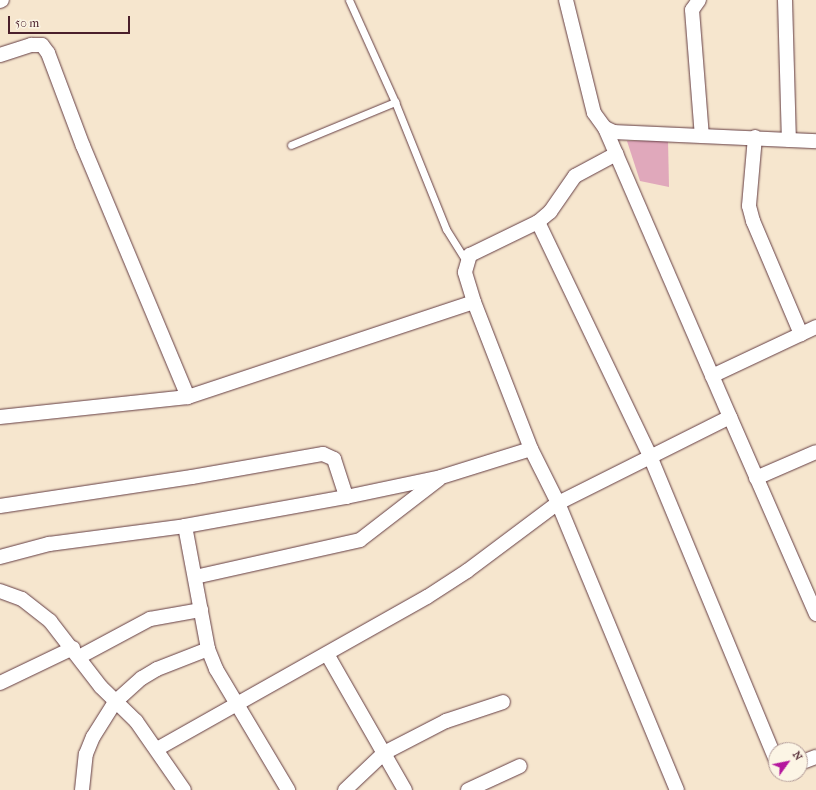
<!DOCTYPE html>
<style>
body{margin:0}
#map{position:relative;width:816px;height:790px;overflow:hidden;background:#f6e6ce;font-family:"IM FELL French Canon",serif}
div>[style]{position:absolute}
.building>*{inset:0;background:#e0a8bb}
.roads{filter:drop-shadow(0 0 1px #643d43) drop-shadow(0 0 1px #643d43)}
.service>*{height:7px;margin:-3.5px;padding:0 3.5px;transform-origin:3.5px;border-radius:3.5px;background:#fff}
.minor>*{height:14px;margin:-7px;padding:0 7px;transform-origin:7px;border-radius:7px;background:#fff}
span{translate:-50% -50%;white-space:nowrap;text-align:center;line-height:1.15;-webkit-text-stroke:4px #fcf5e5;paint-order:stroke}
.north{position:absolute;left:768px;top:742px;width:40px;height:40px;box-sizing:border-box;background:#fcf5e5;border:1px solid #b59f9b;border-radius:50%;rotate:57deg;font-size:11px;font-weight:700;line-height:16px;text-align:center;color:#4a1f2b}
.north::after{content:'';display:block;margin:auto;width:14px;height:18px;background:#b5179e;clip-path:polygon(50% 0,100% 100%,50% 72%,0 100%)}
.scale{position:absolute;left:8px;top:16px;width:122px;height:18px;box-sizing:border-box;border:2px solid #4a1f2b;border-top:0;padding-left:5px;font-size:12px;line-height:14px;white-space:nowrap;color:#4a1f2b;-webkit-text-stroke:3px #fcf5e5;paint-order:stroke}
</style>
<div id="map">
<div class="building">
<div style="clip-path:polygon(668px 140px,669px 187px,640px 181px,627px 141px)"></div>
</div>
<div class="roads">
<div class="service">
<div style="left:349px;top:0;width:112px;rotate:65.7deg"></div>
<div style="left:395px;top:102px;width:137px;rotate:68.1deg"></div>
<div style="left:446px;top:229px;width:38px;rotate:58deg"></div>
<div style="left:291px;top:145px;width:113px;rotate:-22.5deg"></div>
</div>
<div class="minor">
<div style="left:566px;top:0;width:116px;rotate:76.1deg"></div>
<div style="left:594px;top:113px;width:19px;rotate:54deg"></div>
<div style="left:605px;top:128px;width:10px;rotate:24deg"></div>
<div style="left:614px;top:132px;width:202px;rotate:2.6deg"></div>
<div style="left:699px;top:0;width:12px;rotate:125deg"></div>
<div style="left:692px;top:10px;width:126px;rotate:85.5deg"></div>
<div style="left:785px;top:0;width:140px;rotate:88.4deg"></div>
<div style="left:0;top:1px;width:2px;rotate:-27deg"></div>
<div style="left:0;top:55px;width:33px;rotate:-18deg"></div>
<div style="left:31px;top:45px;width:11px"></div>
<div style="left:42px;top:45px;width:10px;rotate:53deg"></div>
<div style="left:48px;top:53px;width:99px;rotate:69.4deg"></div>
<div style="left:83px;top:146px;width:272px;rotate:67.3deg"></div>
<div style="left:755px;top:137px;width:69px;rotate:95deg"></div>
<div style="left:749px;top:206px;width:16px;rotate:75deg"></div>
<div style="left:753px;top:221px;width:123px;rotate:67deg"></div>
<div style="left:538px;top:222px;width:259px;rotate:64.4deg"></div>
<div style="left:650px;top:456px;width:329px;rotate:67.5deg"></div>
<div style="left:474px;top:302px;width:31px;rotate:-107deg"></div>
<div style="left:465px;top:272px;width:18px;rotate:-74deg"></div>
<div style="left:470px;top:255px;width:76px;rotate:-25.9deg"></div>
<div style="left:538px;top:222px;width:16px;rotate:-40deg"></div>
<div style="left:550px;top:212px;width:44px;rotate:-55.2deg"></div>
<div style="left:575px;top:176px;width:47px;rotate:-28.2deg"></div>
<div style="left:712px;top:376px;width:115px;rotate:-25.2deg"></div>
<div style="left:0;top:417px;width:189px;rotate:-6.1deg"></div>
<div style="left:188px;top:397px;width:301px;rotate:-18.4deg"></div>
<div style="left:474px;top:302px;width:158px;rotate:68.8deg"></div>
<div style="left:531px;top:449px;width:60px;rotate:63.4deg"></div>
<div style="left:558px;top:503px;width:311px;rotate:67.5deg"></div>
<div style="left:730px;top:417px;width:215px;rotate:66.4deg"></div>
<div style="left:756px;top:478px;width:65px;rotate:-23.4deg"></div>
<div style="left:0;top:506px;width:194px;rotate:-8.6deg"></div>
<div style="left:192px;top:477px;width:133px;rotate:-10deg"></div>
<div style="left:323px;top:454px;width:12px;rotate:24deg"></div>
<div style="left:334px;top:459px;width:40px;rotate:72deg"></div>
<div style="left:185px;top:526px;width:125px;rotate:79.4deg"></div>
<div style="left:208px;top:649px;width:22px;rotate:68deg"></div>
<div style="left:216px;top:669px;width:141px;rotate:59.2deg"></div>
<div style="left:0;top:557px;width:51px;rotate:-14.9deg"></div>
<div style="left:49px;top:544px;width:137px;rotate:-7.5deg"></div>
<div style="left:185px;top:526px;width:164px;rotate:-10.2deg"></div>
<div style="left:346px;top:497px;width:97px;rotate:-11.9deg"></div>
<div style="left:441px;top:477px;width:94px;rotate:-17.3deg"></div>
<div style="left:195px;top:577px;width:169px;rotate:-12.6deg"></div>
<div style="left:360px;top:540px;width:100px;rotate:-37.7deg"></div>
<div style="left:0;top:591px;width:23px;rotate:20deg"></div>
<div style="left:22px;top:599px;width:36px;rotate:38deg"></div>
<div style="left:50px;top:621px;width:83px;rotate:52.3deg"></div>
<div style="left:101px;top:687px;width:49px;rotate:44.2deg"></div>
<div style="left:136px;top:721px;width:84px;rotate:55.2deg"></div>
<div style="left:327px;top:654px;width:157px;rotate:60.2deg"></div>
<div style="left:79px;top:657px;width:81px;rotate:-28.2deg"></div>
<div style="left:150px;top:619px;width:52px;rotate:-10deg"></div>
<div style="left:0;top:683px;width:81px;rotate:-25.6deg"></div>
<div style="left:157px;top:749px;width:310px;rotate:-29.4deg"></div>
<div style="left:427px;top:597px;width:48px;rotate:-33deg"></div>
<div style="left:467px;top:571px;width:114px;rotate:-36.8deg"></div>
<div style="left:558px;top:503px;width:192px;rotate:-26.6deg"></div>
<div style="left:730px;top:417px;width:315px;rotate:-113.4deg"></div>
<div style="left:800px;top:763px;width:17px;rotate:-21deg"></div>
<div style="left:82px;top:790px;width:36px;rotate:-84deg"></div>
<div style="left:86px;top:754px;width:18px;rotate:-68deg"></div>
<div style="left:93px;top:737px;width:41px;rotate:-57.8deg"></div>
<div style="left:115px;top:702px;width:36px;rotate:-42deg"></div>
<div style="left:142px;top:678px;width:17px;rotate:-31deg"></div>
<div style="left:157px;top:669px;width:55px;rotate:-21.4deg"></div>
<div style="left:345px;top:790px;width:54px;rotate:-43.5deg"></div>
<div style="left:384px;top:753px;width:70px;rotate:-27.3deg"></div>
<div style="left:446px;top:721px;width:60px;rotate:-18.4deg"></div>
<div style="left:468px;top:790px;width:57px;rotate:-24.8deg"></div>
</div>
</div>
<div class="north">N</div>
<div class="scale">50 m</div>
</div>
